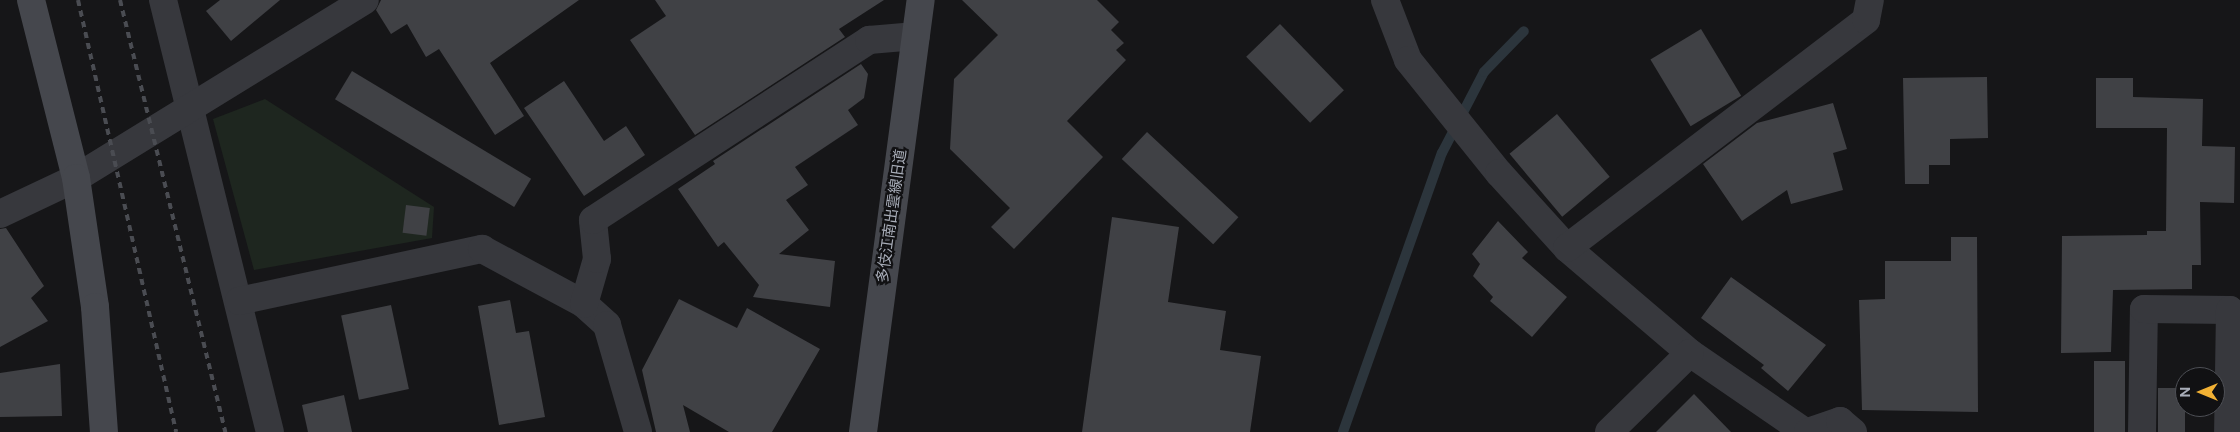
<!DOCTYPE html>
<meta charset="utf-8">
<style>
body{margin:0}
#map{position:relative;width:2240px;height:432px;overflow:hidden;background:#161618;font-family:Figtree,"Noto Sans JP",sans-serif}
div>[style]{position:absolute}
.green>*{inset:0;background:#1e261f}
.stream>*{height:10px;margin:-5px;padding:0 5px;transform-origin:5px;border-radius:5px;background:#2c353c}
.building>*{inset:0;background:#404145;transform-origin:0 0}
.street>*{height:28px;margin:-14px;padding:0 14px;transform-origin:14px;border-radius:14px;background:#37383d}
.secondary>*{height:28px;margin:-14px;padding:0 14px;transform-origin:14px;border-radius:14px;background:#45474d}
.rail>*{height:4px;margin-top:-2px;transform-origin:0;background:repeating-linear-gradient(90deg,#4a4c52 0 6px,transparent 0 11px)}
span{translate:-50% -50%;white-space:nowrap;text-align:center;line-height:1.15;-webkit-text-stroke:4.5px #111113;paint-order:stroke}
.street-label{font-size:15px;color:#a8adb8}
.north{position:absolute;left:2175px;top:367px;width:50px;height:50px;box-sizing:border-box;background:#111113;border:1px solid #4d4f55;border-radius:50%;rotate:270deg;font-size:14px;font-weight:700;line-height:20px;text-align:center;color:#a8adb8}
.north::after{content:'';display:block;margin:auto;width:18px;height:22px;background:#f2b134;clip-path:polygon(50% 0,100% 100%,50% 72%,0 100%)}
</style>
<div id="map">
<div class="green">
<div style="clip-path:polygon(265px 99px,434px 207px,432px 238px,254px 270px,213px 119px)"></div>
</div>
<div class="stream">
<div style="left:1343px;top:432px;width:296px;rotate:-70.5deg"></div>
<div style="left:1442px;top:153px;width:91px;rotate:-62.6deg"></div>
<div style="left:1484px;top:72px;width:57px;rotate:-45.7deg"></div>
</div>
<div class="building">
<div style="clip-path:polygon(220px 0,280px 0,231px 41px,206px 11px)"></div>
<div style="clip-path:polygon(381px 0,579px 0,490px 63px,524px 116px,495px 135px,439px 49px,426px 57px,407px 24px,391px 34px,376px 10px)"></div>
<div style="clip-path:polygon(655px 0,884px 0,839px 29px,845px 37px,695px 135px,630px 40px,666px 16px)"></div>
<div style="clip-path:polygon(962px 0,1097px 0,1119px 22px,1111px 30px,1124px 43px,1116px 50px,1126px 60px,1067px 121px,1103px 157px,1014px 249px,991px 227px,1010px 208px,950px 149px,954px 79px,998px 35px)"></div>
<div style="left:1280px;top:24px;width:92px;height:47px;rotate:46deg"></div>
<div style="left:1701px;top:29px;width:78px;height:59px;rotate:59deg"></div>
<div style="clip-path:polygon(861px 64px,868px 74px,864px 98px,848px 110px,858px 125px,795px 167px,808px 185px,786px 200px,809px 230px,779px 254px,835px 261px,830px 307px,753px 297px,759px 285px,724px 242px,718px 247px,678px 189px,715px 164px,713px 161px)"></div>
<div style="left:352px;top:71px;width:209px;height:33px;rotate:31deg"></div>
<div style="clip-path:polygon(1987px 77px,1988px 138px,1950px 139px,1950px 165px,1929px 165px,1929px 184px,1905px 184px,1903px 78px)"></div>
<div style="clip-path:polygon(2096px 78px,2133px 78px,2133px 97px,2203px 99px,2202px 146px,2235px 147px,2234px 203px,2200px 202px,2201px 265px,2192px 265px,2192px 289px,2113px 290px,2111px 352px,2061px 353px,2062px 236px,2147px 235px,2147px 231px,2166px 231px,2167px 128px,2096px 128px)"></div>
<div style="clip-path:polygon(564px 81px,604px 141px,626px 126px,645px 155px,584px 196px,524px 108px)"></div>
<div style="clip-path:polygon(1833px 103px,1847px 149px,1833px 153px,1843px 190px,1791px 204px,1787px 190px,1742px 221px,1703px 164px,1757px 123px)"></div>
<div style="left:1557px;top:114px;width:82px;height:62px;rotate:50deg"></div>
<div style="left:1147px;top:132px;width:125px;height:37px;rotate:43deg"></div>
<div style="left:406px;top:205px;width:24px;height:28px;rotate:7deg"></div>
<div style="clip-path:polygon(1112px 217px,1179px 227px,1168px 302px,1226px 311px,1220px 350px,1261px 356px,1250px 432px,1082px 432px)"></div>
<div style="clip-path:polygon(1498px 221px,1528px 252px,1522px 258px,1567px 297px,1532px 337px,1490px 301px,1493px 297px,1473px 276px,1480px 264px,1472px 254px)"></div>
<div style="clip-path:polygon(6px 228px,44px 286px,31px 298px,48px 321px,0 347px,0 229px)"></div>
<div style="clip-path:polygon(1951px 237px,1977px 237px,1978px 412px,1862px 410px,1859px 300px,1885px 299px,1885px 261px,1951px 261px)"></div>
<div style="clip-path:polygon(1731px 277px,1826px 345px,1788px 391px,1761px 368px,1764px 365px,1701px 318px)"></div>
<div style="clip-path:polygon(679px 299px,737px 328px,747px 308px,820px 349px,772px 432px,729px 432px,683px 405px,690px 432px,656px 432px,642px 370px)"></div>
<div style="clip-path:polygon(510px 300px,516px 333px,529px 331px,545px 417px,499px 425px,478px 306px)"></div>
<div style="left:391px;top:305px;width:86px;height:51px;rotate:78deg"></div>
<div style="left:2094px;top:361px;width:31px;height:71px"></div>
<div style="clip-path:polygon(60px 364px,62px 416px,0 417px,0 373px)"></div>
<div style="left:2158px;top:388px;width:27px;height:44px"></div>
<div style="clip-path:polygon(1694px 394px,1731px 432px,1656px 432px)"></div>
<div style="clip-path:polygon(344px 395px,352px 432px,308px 432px,302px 405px)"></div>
</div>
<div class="street">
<div style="left:163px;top:0;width:445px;rotate:76.1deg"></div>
<div style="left:1385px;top:0;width:64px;rotate:69deg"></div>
<div style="left:1408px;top:60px;width:145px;rotate:51.2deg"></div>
<div style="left:1499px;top:173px;width:101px;rotate:47.8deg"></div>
<div style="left:1567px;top:248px;width:162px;rotate:40.5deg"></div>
<div style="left:1690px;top:353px;width:140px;rotate:34.5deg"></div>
<div style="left:0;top:214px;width:84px;rotate:-25.3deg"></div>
<div style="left:76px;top:178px;width:339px;rotate:-31.6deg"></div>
<div style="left:1567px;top:248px;width:376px;rotate:-37.3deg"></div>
<div style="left:1866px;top:20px;width:20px;rotate:-79deg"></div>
<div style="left:239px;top:301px;width:249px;rotate:-12.1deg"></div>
<div style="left:482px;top:249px;width:116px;rotate:28.3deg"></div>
<div style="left:584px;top:304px;width:31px;rotate:42deg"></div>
<div style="left:607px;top:325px;width:111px;rotate:73.8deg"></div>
<div style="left:584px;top:304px;width:47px;rotate:-73.9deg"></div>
<div style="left:597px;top:259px;width:39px;rotate:-96deg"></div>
<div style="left:593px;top:220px;width:330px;rotate:-33.1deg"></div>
<div style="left:869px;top:40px;width:47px;rotate:-4.9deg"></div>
<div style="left:1609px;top:432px;width:113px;rotate:-44.3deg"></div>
<div style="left:1808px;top:432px;width:34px;rotate:-19deg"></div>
<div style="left:1840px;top:421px;width:17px;rotate:40deg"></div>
<div style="left:2142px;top:432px;width:123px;rotate:-89.1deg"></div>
<div style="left:2144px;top:309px;width:86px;rotate:0.7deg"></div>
<div style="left:2230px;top:310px;width:122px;rotate:90.9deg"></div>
</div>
<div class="secondary">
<div style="left:31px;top:0;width:184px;rotate:75.8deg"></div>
<div style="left:76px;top:178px;width:130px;rotate:81.6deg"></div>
<div style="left:95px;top:307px;width:125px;rotate:85.9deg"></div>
<div style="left:863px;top:432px;width:436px;rotate:-82.4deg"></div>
</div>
<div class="rail">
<div style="left:78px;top:0;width:443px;rotate:77.2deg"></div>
<div style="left:120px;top:0;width:445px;rotate:76.3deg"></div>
</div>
<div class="street-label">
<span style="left:892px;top:216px;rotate:-82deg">多伎江南出雲線旧道</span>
</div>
<div class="north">N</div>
</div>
